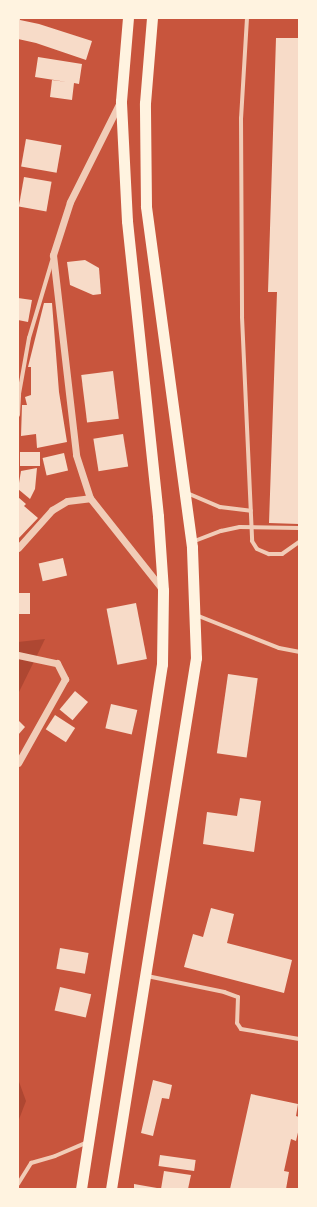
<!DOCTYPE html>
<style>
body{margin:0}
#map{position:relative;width:317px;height:1207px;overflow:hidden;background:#c8553d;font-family:Jost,sans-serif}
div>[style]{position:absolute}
.green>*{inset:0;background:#ae4732}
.building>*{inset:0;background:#f7dbc8;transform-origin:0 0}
.minor>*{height:4px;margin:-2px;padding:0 2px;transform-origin:2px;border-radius:2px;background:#f1ccb7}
.tertiary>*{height:7px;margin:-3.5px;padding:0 3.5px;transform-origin:3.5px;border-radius:3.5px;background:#f1ccb7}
.trunk>*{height:11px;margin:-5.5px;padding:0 5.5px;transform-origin:5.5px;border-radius:5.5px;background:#fff3e0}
span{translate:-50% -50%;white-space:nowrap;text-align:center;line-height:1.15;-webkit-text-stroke:4px #fff3e0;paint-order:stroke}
.frame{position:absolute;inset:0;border:19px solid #fff3e0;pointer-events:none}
</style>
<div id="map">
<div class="green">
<div style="clip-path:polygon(45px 639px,19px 692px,18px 693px,18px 642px)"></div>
<div style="clip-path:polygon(18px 1079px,26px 1101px,18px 1122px)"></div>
</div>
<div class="building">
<div style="clip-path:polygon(18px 18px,20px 18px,20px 20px,39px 24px,92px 41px,86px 60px,36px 43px,18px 39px)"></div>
<div style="clip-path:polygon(276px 38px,299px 38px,299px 524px,269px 523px,277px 292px,268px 292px)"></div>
<div style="clip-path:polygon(38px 57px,82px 64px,79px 84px,74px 83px,72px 100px,50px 97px,52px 80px,67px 82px,35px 77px)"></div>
<div style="left:26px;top:139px;width:36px;height:28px;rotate:10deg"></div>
<div style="left:24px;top:177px;width:28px;height:30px;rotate:10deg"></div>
<div style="clip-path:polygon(85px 260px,99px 268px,101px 294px,93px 295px,70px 285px,67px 262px)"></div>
<div style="clip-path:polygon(18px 298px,32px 300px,28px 322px,18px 320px)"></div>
<div style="clip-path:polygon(44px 303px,52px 303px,59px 392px,67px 442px,37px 448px,36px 434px,21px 436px,22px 405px,27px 405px,25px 397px,31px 395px,31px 367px,28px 367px)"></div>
<div style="left:113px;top:371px;width:48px;height:32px;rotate:83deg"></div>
<div style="left:123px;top:434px;width:33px;height:30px;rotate:81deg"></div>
<div style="left:20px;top:452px;width:20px;height:14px"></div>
<div style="left:64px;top:453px;width:18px;height:22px;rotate:77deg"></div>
<div style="clip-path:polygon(37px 468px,35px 489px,30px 499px,18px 489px,21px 471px)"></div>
<div style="clip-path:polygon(18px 497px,26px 504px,24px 506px,38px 518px,18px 539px)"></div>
<div style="left:63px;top:558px;width:18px;height:25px;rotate:77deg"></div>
<div style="left:18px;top:593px;width:12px;height:21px"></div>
<div style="left:136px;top:603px;width:57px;height:30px;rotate:79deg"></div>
<div style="left:228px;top:674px;width:30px;height:80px;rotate:8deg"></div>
<div style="left:75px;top:691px;width:17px;height:24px;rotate:40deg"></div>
<div style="left:111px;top:704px;width:27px;height:25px;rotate:13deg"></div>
<div style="left:55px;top:715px;width:24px;height:17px;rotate:33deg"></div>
<div style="clip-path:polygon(18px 720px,25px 727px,18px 735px)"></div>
<div style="clip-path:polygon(240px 798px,261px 801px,254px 852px,203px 844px,207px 812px,237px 816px)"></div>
<div style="clip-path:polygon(211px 908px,234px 914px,227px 943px,292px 960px,284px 993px,184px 967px,193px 934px,203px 937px)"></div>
<div style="left:60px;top:948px;width:29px;height:21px;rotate:10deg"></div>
<div style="left:60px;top:987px;width:32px;height:24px;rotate:13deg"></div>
<div style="clip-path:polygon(153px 1080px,172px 1085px,169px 1099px,162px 1098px,153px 1136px,141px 1133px)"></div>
<div style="clip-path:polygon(251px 1094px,298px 1104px,296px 1116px,299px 1117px,299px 1128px,296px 1141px,291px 1139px,284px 1171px,289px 1172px,286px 1189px,230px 1189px)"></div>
<div style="left:160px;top:1155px;width:36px;height:11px;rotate:8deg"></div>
<div style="clip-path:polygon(164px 1171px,191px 1175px,188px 1189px,161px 1189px)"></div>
<div style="clip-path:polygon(134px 1184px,157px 1188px,157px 1189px,134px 1189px)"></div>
</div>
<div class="minor">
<div style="left:247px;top:18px;width:100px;rotate:93.4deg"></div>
<div style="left:241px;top:118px;width:199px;rotate:89.7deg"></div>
<div style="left:242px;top:317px;width:224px;rotate:87.4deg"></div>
<div style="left:252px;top:541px;width:9px;rotate:58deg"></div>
<div style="left:257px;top:549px;width:13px;rotate:23deg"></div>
<div style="left:269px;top:554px;width:13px"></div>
<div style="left:282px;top:554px;width:21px;rotate:-35deg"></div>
<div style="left:18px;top:415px;width:21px;rotate:-87deg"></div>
<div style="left:19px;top:394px;width:57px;rotate:-79.9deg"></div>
<div style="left:29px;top:338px;width:80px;rotate:-73.4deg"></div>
<div style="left:187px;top:493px;width:36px;rotate:23deg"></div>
<div style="left:220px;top:507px;width:31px;rotate:7deg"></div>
<div style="left:192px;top:542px;width:31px;rotate:-21deg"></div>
<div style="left:221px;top:531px;width:19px;rotate:-12deg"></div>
<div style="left:240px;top:527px;width:59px;rotate:1deg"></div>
<div style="left:196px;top:615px;width:89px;rotate:21.7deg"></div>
<div style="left:279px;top:648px;width:20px;rotate:11deg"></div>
<div style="left:147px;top:976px;width:79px;rotate:11.7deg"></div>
<div style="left:224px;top:992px;width:15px;rotate:20deg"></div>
<div style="left:238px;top:997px;width:26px;rotate:92deg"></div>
<div style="left:237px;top:1023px;width:7px;rotate:56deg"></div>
<div style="left:241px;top:1029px;width:59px;rotate:9.8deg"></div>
<div style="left:18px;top:1184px;width:25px;rotate:-58deg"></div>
<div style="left:31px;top:1163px;width:25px;rotate:-16deg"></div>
<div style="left:55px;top:1156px;width:34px;rotate:-23deg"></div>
</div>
<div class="tertiary">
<div style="left:120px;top:102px;width:112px;rotate:116.6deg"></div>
<div style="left:70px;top:202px;width:56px;rotate:107.8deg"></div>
<div style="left:53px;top:255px;width:201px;rotate:83.4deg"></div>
<div style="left:76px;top:455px;width:45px;rotate:72deg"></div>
<div style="left:90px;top:498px;width:117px;rotate:51.6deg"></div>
<div style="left:18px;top:548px;width:51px;rotate:-48.2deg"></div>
<div style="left:52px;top:510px;width:17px;rotate:-31deg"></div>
<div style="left:67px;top:501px;width:23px;rotate:-7deg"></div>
<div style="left:18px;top:655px;width:40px;rotate:12deg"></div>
<div style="left:57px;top:663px;width:18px;rotate:63deg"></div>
<div style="left:65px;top:679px;width:96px;rotate:119.2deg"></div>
</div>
<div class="trunk">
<div style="left:81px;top:1189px;width:531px;rotate:-81.23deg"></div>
<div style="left:162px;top:664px;width:74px;rotate:-89.2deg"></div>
<div style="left:163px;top:590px;width:74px;rotate:-93.9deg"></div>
<div style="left:158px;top:516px;width:297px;rotate:-96deg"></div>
<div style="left:127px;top:221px;width:120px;rotate:-92.9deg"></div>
<div style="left:121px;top:101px;width:83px;rotate:-85.2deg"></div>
<div style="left:111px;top:1189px;width:538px;rotate:-80.91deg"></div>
<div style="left:196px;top:658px;width:111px;rotate:-92.1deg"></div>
<div style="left:192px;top:547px;width:344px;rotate:-97.7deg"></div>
<div style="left:146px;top:206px;width:103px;rotate:-90.6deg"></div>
<div style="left:145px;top:103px;width:85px;rotate:-85.3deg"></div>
</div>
<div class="frame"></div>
</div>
